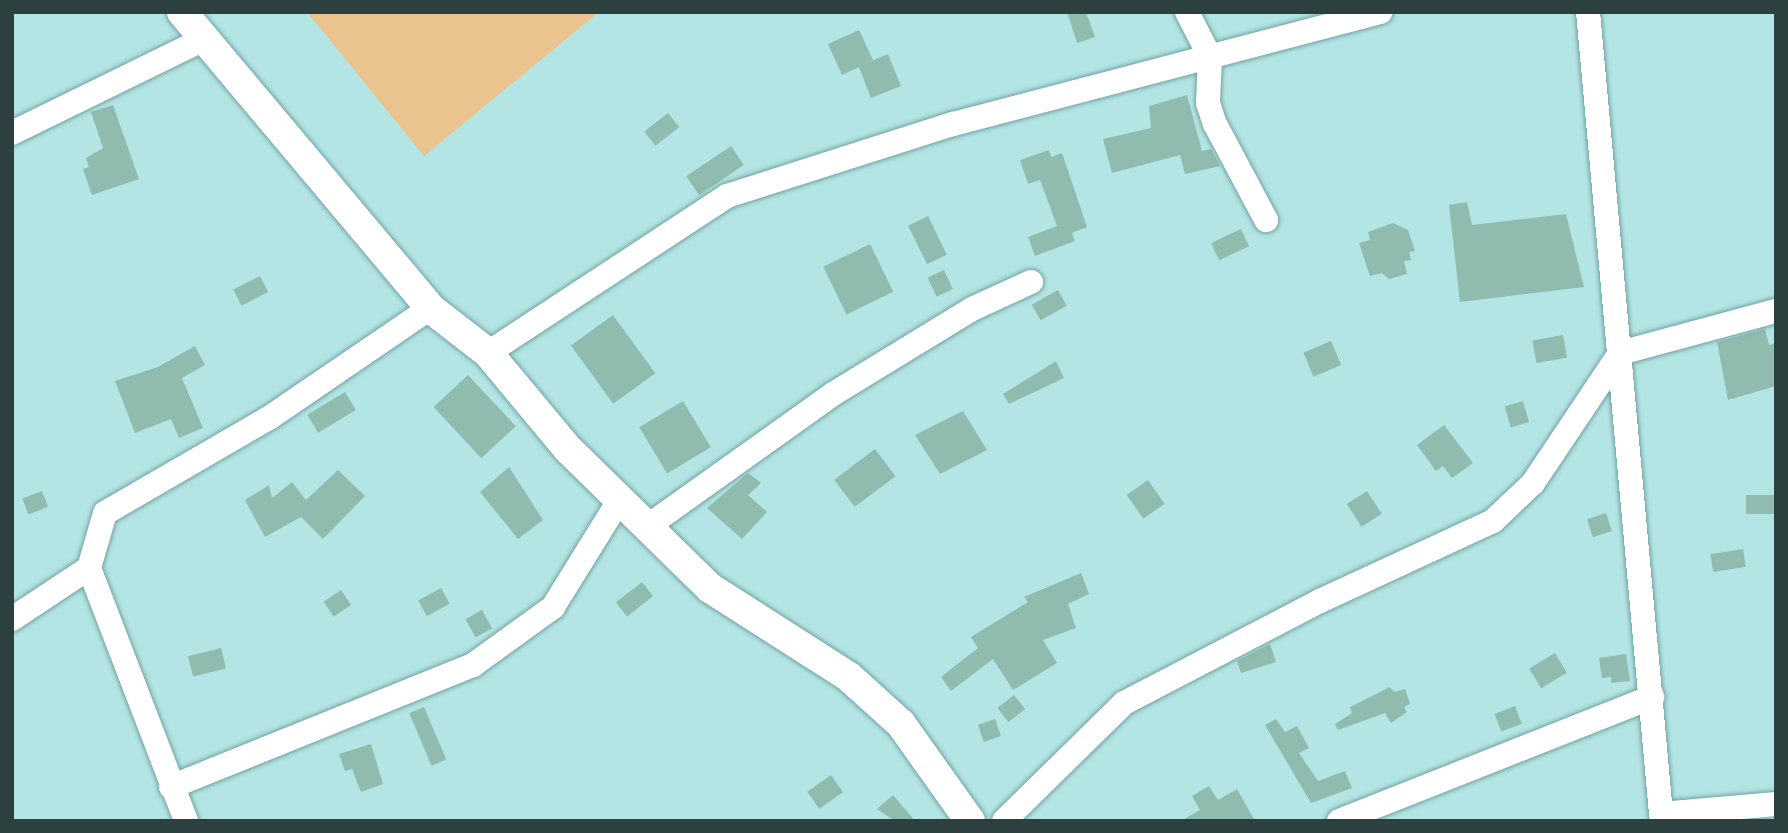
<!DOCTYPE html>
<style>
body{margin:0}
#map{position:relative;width:1788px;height:833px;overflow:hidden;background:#b3e5e4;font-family:Lato,sans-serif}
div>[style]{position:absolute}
.green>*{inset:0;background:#eac38f}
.building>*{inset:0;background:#8fbcaf;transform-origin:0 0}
.roads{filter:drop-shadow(0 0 2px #72a2a1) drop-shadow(0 0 2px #72a2a1)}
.minor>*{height:24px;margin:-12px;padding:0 12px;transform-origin:12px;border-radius:12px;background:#fff}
.tertiary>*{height:30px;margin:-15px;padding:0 15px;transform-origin:15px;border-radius:15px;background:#fff}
span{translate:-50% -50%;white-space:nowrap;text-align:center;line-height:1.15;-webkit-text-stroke:7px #c0f2f1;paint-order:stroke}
.frame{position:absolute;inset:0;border:14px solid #2c4040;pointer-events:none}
</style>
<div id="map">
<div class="green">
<div style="clip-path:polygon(307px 12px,599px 12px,424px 156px)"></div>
</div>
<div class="building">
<div style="clip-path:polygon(1067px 12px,1086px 12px,1095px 37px,1077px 43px)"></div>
<div style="clip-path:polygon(859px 30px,873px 60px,860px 66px,888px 54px,901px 86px,871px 98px,859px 67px,842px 75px,828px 44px)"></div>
<div style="clip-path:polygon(1187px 95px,1202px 151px,1211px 149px,1220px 166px,1185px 174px,1180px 155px,1112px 173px,1103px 139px,1151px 128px,1149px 106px)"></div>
<div style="clip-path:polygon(113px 105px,139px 179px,92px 195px,83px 169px,89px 167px,86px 158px,103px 148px,91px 112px)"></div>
<div style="left:668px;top:113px;width:18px;height:30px;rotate:52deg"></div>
<div style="left:731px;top:146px;width:23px;height:54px;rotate:56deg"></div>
<div style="clip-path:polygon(1049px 150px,1051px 157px,1062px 153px,1087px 227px,1072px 233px,1075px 241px,1035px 256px,1028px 237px,1057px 226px,1040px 180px,1028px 184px,1020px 160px)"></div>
<div style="clip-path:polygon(1467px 202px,1472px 225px,1566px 214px,1584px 287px,1460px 302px,1449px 205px)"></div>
<div style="left:928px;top:216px;width:43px;height:22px;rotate:64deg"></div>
<div style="clip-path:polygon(1393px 223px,1408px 230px,1415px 251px,1409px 252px,1411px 260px,1404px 261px,1407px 274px,1389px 279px,1382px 273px,1370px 276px,1359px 243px,1370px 240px,1368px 232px)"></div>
<div style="left:1241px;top:229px;width:19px;height:33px;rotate:65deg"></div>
<div style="left:870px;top:244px;width:53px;height:52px;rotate:64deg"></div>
<div style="left:944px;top:270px;width:21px;height:18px;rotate:65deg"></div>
<div style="left:260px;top:276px;width:18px;height:30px;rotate:63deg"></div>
<div style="left:1058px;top:290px;width:18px;height:30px;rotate:61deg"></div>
<div style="left:613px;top:315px;width:72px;height:52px;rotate:54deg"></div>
<div style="clip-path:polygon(1765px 329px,1769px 345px,1776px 343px,1776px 386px,1728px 400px,1717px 342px)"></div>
<div style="left:1563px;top:335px;width:23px;height:31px;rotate:80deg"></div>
<div style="left:1331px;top:341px;width:26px;height:30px;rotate:67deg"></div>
<div style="clip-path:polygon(195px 346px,205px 365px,182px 378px,203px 428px,179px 438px,171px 419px,135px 433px,115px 381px,158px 367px)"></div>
<div style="clip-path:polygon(1056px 361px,1064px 378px,1009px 404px,1003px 394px)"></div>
<div style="left:468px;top:375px;width:70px;height:47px;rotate:47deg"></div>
<div style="left:345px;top:392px;width:21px;height:44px;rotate:59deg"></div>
<div style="left:683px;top:401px;width:54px;height:51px;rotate:59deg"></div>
<div style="left:1523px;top:401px;width:22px;height:19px;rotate:74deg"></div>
<div style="clip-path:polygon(963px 411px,987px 450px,940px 474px,915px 435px)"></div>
<div style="clip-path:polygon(1444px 425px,1473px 463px,1452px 478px,1443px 466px,1436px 471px,1417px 445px)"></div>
<div style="left:875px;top:449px;width:34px;height:51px;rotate:53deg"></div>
<div style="clip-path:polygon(509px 467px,543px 520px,518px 539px,480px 492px)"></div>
<div style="clip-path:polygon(338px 470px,365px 496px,323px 539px,301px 517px,265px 537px,245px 500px,269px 485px,272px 498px,292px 482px,306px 500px)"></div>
<div style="clip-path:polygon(748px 473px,761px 483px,748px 495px,767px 512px,742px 539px,707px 508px)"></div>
<div style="left:1148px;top:480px;width:29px;height:26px;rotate:55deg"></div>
<div style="left:42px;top:491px;width:17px;height:21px;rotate:69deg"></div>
<div style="left:1367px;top:491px;width:27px;height:24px;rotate:57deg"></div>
<div style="left:1776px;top:495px;width:19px;height:30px;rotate:90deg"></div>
<div style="left:1606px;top:513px;width:19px;height:20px;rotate:72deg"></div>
<div style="left:1743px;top:549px;width:18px;height:33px;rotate:81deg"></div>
<div style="clip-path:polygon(1081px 573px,1089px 594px,1068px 604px,1076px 628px,1043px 640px,1057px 663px,1013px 690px,993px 659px,951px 691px,941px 677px,978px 648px,971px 637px,1028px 602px,1024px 597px)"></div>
<div style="left:642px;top:582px;width:18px;height:33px;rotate:52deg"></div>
<div style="left:441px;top:588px;width:18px;height:26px;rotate:61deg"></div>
<div style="left:341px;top:590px;width:18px;height:21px;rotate:56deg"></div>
<div style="left:482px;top:610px;width:21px;height:19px;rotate:61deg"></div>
<div style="clip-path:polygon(1270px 644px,1276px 662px,1241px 673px,1237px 661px)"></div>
<div style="left:221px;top:648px;width:21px;height:34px;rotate:76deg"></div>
<div style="left:1555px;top:653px;width:23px;height:30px;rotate:59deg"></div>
<div style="clip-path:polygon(1626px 654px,1630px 681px,1611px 683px,1611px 677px,1602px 678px,1599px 658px)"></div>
<div style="clip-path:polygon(1390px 687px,1394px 692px,1405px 689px,1410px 704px,1404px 707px,1407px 712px,1391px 723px,1385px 713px,1338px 730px,1335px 724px,1352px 713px,1350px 707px)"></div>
<div style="left:1014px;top:695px;width:18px;height:21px;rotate:52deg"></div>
<div style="left:1515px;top:706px;width:19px;height:22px;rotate:69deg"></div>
<div style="left:424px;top:707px;width:57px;height:16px;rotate:67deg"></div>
<div style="left:995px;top:719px;width:18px;height:18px;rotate:71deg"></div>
<div style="clip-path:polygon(1276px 719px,1285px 732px,1297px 726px,1309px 748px,1299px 753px,1318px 781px,1345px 771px,1352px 788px,1311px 803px,1265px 725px)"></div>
<div style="clip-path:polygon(371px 744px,383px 784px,361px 792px,352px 769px,345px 771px,339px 754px)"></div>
<div style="left:831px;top:775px;width:21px;height:29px;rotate:55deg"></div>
<div style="clip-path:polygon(1209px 786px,1218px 800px,1237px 789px,1255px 821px,1181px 821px,1200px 810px,1192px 796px)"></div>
<div style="clip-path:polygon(893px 795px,915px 821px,895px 821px,877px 809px)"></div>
</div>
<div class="roads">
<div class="minor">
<div style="left:1187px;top:12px;width:51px;rotate:62.9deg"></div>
<div style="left:1210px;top:57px;width:46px;rotate:92.5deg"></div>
<div style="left:1208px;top:103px;width:22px;rotate:72deg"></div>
<div style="left:1215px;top:124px;width:109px;rotate:62deg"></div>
<div style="left:1588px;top:12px;width:805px;rotate:84.8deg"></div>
<div style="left:1661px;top:814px;width:115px;rotate:-5deg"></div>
<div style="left:12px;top:133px;width:216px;rotate:-26.1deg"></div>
<div style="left:488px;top:353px;width:286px;rotate:-33.3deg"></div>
<div style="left:727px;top:196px;width:237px;rotate:-17.7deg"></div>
<div style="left:953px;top:124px;width:442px;rotate:-14.7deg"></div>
<div style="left:648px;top:526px;width:227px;rotate:-35.5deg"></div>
<div style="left:833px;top:394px;width:163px;rotate:-31.4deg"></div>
<div style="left:972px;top:309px;width:65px;rotate:-24.6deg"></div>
<div style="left:89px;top:568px;width:57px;rotate:-73.8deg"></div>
<div style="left:105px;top:513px;width:190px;rotate:-30.1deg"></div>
<div style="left:269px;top:418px;width:195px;rotate:-34.3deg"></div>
<div style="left:12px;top:619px;width:92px;rotate:-33.5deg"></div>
<div style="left:89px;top:568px;width:271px;rotate:69deg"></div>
<div style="left:171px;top:787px;width:326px;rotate:-22deg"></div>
<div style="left:473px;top:665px;width:99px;rotate:-35.9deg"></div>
<div style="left:553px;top:607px;width:127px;rotate:-58.2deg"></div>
<div style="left:1004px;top:821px;width:168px;rotate:-44.5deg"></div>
<div style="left:1124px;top:703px;width:221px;rotate:-27.5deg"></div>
<div style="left:1320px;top:601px;width:191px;rotate:-24.8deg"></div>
<div style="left:1493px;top:521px;width:55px;rotate:-43.5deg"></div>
<div style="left:1533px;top:483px;width:156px;rotate:-56.2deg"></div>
<div style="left:1620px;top:353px;width:162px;rotate:-15.1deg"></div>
<div style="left:1339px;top:821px;width:337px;rotate:-21.6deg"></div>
</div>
<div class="tertiary">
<div style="left:182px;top:12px;width:386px;rotate:50deg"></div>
<div style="left:430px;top:308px;width:73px;rotate:37.8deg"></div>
<div style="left:488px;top:353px;width:125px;rotate:50.2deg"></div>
<div style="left:568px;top:449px;width:199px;rotate:44.4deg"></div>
<div style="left:710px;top:588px;width:165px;rotate:32.6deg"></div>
<div style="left:849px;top:677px;width:70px;rotate:42.1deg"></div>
<div style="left:901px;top:724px;width:119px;rotate:54.6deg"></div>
</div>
</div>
<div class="frame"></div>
</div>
